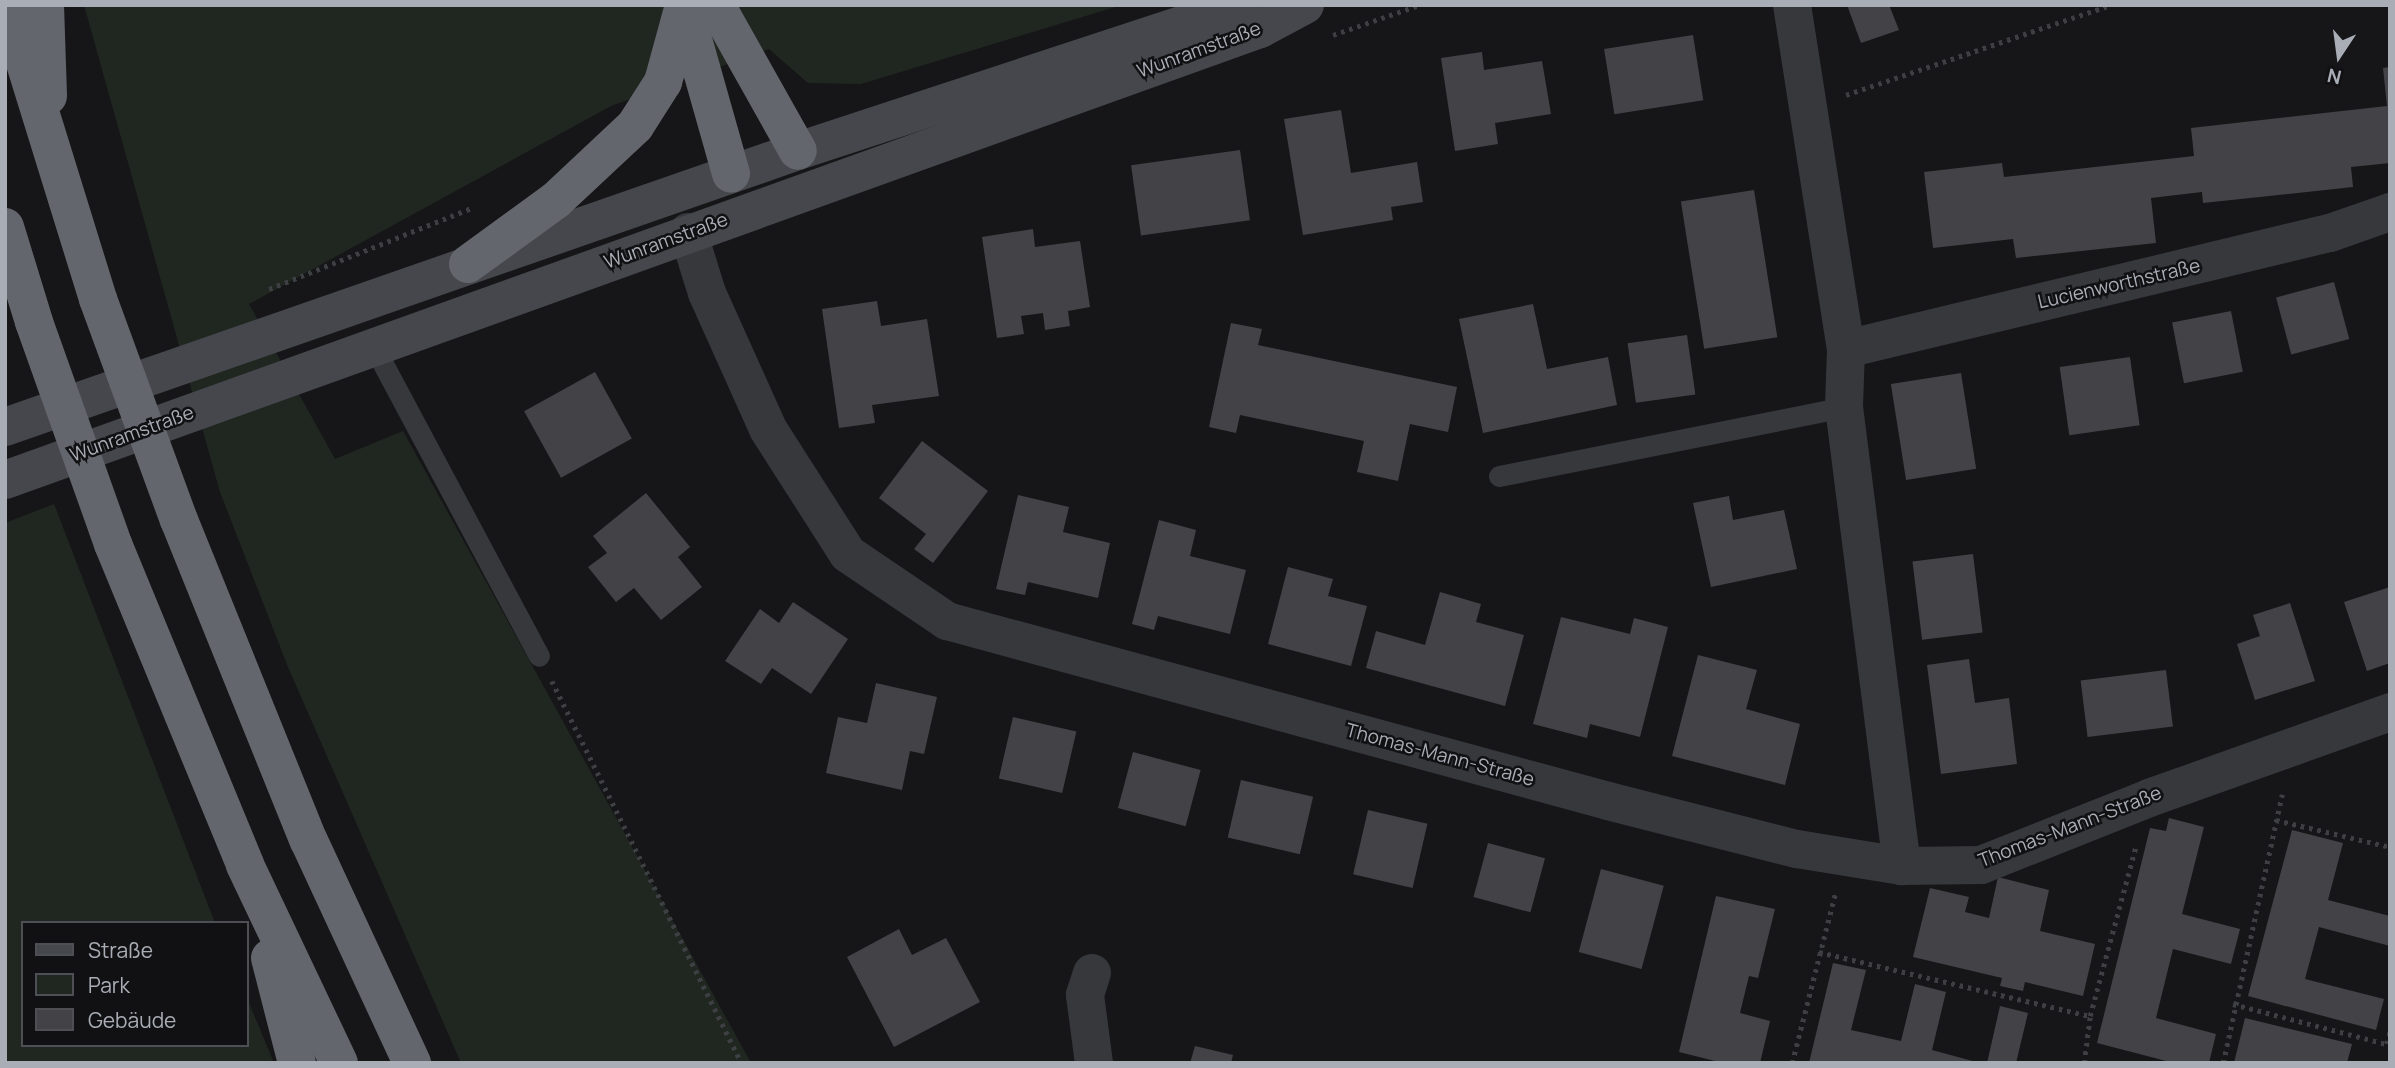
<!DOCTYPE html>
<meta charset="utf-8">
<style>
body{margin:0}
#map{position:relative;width:2395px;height:1068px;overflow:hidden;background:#161618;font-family:Manrope,sans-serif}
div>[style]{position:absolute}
.green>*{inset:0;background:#202721}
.building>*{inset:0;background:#434347;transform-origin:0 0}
.path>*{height:4.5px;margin-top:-2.25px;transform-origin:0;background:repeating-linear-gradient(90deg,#3d3f43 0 3.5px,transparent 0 8.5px)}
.lane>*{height:21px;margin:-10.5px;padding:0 10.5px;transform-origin:10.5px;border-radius:10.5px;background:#37383c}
.street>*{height:38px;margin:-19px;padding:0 19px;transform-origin:19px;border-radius:19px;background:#37383c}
.secondary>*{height:38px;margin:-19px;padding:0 19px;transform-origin:19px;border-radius:19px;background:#45474c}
.highway>*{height:38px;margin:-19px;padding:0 19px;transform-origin:19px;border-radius:19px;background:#64666d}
.highway-bridge>*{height:38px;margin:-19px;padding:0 19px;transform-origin:19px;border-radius:19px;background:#64666d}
span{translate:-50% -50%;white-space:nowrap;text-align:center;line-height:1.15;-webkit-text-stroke:5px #111113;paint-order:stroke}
.street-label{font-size:19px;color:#a9adb6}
.frame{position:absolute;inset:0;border:7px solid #a9adb6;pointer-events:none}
.legend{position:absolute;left:21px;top:921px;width:228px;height:126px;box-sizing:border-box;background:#111113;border:2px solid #4e4f54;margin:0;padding:9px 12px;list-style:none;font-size:21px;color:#a9adb6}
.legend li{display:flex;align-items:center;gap:14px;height:35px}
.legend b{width:35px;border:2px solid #4e4f54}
.north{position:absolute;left:2304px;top:21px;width:70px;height:70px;-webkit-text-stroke:5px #111113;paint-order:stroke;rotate:193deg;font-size:19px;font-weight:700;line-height:28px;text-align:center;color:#a9adb6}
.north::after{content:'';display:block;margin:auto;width:24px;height:32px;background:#a9adb6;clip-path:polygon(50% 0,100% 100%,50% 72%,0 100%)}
</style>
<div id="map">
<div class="green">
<div style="clip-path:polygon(84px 5px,1122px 5px,861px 84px,808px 83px,769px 49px,611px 106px,249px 304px,335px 459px,403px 431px,751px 1063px,461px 1063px,288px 667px,220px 492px)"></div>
<div style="clip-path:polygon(54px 504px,215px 923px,23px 923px,23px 1045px,247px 1045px,247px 998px,274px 1063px,5px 1063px,5px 523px)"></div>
</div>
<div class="building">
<div style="clip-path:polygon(1847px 5px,1889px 5px,1899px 30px,1861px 43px)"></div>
<div style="left:1693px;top:35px;width:66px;height:90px;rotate:81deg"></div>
<div style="clip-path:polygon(1482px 52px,1484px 70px,1542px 61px,1551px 114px,1495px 123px,1498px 144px,1455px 151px,1441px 58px)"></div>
<div style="clip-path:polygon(2390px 67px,2390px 163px,2351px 167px,2353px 187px,2203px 203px,2202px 192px,2151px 198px,2156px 243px,2016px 258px,2013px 239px,1933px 248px,1924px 172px,2002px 163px,2004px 177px,2194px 156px,2191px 128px,2387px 106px,2383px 68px)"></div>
<div style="clip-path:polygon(1341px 110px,1351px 173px,1417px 162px,1423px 202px,1391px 207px,1393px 220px,1303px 235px,1284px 119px)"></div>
<div style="left:1240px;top:150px;width:71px;height:110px;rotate:82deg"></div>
<div style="left:1754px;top:190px;width:149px;height:74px;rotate:81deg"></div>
<div style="clip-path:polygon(1033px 229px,1035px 247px,1080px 241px,1090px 307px,1068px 311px,1070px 326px,1045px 330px,1043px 313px,1021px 316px,1024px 334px,997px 338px,982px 237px)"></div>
<div style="left:2334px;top:282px;width:59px;height:60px;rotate:75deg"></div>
<div style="clip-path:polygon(877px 301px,881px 326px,927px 319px,939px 396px,872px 405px,875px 423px,839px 428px,822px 309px)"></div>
<div style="clip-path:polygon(1533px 304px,1547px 369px,1608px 357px,1617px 405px,1483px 433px,1459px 319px)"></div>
<div style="left:2231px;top:311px;width:62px;height:60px;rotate:79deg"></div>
<div style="clip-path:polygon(1231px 323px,1262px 329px,1258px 345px,1457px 387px,1448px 432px,1410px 424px,1398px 481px,1357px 472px,1364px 441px,1240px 415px,1236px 433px,1209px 427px)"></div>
<div style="left:1687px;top:335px;width:60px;height:60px;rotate:82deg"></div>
<div style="left:2130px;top:357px;width:69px;height:71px;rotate:82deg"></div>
<div style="left:595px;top:372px;width:76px;height:81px;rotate:61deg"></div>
<div style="left:1961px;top:373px;width:97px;height:71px;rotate:81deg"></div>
<div style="clip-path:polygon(922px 441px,988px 491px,933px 563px,914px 549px,926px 534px,879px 498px)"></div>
<div style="clip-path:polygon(646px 493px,690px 547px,678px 557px,702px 587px,661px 620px,634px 588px,616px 602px,588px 567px,607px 553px,593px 536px)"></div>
<div style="clip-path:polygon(1018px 495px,1069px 507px,1063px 532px,1110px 543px,1098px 598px,1028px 582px,1025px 595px,996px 589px)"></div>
<div style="clip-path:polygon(1729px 496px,1733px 520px,1784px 510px,1797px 569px,1711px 587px,1693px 503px)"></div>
<div style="clip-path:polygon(1159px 520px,1196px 530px,1190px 556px,1246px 570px,1230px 634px,1158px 616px,1154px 630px,1132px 624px)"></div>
<div style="left:1973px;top:554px;width:79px;height:61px;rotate:83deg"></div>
<div style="clip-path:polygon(1288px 567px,1333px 579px,1328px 596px,1367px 606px,1351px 666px,1268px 644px)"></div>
<div style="clip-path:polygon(2390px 587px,2390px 663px,2367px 671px,2344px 602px)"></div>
<div style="clip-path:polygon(1440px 592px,1481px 604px,1476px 622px,1524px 635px,1505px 706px,1366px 668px,1376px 631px,1425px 645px)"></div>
<div style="clip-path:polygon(793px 602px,848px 639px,811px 694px,772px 668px,761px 684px,725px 661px,760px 609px,779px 623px)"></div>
<div style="clip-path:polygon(2290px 603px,2315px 681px,2255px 700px,2237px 644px,2260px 636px,2253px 615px)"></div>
<div style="clip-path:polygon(1561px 617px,1630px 634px,1634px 618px,1668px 627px,1640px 737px,1590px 724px,1587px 738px,1533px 724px)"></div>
<div style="clip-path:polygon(1698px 655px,1757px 670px,1746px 709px,1800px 724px,1785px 785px,1672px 756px)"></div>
<div style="clip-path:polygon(1969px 659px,1975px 703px,2009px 698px,2017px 764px,1941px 774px,1927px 665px)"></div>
<div style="left:2166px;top:670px;width:57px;height:86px;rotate:83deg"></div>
<div style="clip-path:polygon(876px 683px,937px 697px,924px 754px,910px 751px,902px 790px,826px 773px,838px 717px,867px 723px)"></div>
<div style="left:1013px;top:717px;width:65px;height:63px;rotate:13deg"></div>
<div style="left:1133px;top:752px;width:70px;height:58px;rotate:15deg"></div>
<div style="left:1241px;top:780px;width:74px;height:59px;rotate:13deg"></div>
<div style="left:1368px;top:810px;width:61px;height:66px;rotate:13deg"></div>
<div style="clip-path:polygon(2169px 818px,2204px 827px,2182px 914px,2240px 929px,2231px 964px,2173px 949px,2156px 1018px,2216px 1034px,2209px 1063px,2174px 1063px,2097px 1043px,2150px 828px,2166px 831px)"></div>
<div style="clip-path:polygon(2292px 830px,2343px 843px,2328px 900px,2390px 916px,2390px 946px,2319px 927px,2305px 979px,2384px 999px,2376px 1030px,2248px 996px)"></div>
<div style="left:1488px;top:843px;width:59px;height:56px;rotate:15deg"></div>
<div style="left:1601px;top:869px;width:65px;height:86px;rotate:15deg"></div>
<div style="clip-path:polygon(1998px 877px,2049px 890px,2040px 931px,2095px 944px,2083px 996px,2025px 982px,2023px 991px,2000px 986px,2002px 978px,1913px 957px,1930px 888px,1969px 897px,1965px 912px,1989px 918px)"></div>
<div style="clip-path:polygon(1716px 896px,1775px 909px,1758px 978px,1749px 976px,1740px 1013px,1770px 1021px,1760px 1063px,1723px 1063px,1679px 1052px)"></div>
<div style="clip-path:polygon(899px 929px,912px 955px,946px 938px,980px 1002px,894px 1047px,847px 957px)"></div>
<div style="clip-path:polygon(1833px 963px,1866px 970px,1851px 1030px,1901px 1041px,1915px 984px,1946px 992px,1932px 1050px,1980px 1063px,1809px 1063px)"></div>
<div style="clip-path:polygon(2000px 1006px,2028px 1013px,2016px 1063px,1987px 1063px)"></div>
<div style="clip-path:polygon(2245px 1018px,2352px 1044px,2347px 1063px,2234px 1063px)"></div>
<div style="clip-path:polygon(1195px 1046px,1233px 1055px,1231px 1063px,1190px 1063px)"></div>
</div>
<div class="path">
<div style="left:1333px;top:35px;width:91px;rotate:-19.2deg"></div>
<div style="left:1846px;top:95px;width:279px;rotate:-18.8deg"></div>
<div style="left:269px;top:289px;width:219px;rotate:-21.8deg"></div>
<div style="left:552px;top:681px;width:427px;rotate:63.6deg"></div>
<div style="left:2276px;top:820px;width:117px;rotate:13.3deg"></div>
<div style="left:1819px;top:952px;width:278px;rotate:13.3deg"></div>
<div style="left:2233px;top:1004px;width:162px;rotate:14.6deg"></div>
<div style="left:2387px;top:1044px;width:13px;rotate:-77deg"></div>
<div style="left:1792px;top:1063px;width:174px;rotate:-75.7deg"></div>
<div style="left:2084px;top:1063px;width:47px;rotate:-82.7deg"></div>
<div style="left:2090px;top:1016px;width:176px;rotate:-74.9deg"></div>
<div style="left:2223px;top:1063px;width:275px;rotate:-77.6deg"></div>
</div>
<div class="lane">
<div style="left:374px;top:347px;width:350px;rotate:61.9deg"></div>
<div style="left:1499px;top:476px;width:352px;rotate:-11.3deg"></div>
</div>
<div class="street">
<div style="left:1792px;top:5px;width:348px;rotate:81.1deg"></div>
<div style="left:1846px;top:349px;width:58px;rotate:92deg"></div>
<div style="left:1844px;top:407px;width:463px;rotate:82.8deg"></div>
<div style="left:688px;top:232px;width:64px;rotate:72.7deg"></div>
<div style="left:707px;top:293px;width:149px;rotate:65.8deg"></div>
<div style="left:768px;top:429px;width:148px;rotate:57.4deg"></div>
<div style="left:848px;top:554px;width:120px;rotate:34.1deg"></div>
<div style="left:947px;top:621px;width:685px;rotate:15.23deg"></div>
<div style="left:1608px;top:801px;width:195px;rotate:14.3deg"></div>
<div style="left:1797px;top:849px;width:106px;rotate:9.2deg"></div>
<div style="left:1902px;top:866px;width:79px;rotate:-0.7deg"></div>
<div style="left:1981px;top:865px;width:181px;rotate:-21.7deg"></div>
<div style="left:2149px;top:798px;width:256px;rotate:-19.6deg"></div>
<div style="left:1846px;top:349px;width:498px;rotate:-13.5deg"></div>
<div style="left:2330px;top:233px;width:64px;rotate:-19.3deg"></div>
<div style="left:1092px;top:973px;width:23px;rotate:108deg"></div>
<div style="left:1085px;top:995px;width:69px;rotate:82.5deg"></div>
</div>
<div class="secondary">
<div style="left:5px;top:427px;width:840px;rotate:-19.19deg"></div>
<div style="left:798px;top:151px;width:467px;rotate:-18.2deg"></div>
<div style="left:5px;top:480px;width:1334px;rotate:-19.77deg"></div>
<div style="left:1260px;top:29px;width:51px;rotate:-28.1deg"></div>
</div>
<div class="highway">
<div style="left:7px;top:5px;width:308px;rotate:72.8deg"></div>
<div style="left:45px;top:5px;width:91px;rotate:88.1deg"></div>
<div style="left:716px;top:5px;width:167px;rotate:60.7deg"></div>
<div style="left:685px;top:11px;width:169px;rotate:74.2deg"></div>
<div style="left:5px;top:227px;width:99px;rotate:73deg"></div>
<div style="left:468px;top:264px;width:109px;rotate:-36deg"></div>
<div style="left:556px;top:200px;width:108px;rotate:-43.1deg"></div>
<div style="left:635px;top:126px;width:52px;rotate:-57.5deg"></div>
<div style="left:663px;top:82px;width:80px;rotate:-74.7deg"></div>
<div style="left:179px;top:520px;width:346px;rotate:68deg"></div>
<div style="left:309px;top:841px;width:245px;rotate:65.1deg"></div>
<div style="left:113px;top:544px;width:347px;rotate:67.6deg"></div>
<div style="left:245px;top:865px;width:219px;rotate:64.6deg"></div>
<div style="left:270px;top:958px;width:108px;rotate:75.6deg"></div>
</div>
<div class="highway-bridge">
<div style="left:98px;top:299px;width:235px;rotate:69.9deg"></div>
<div style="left:34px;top:322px;width:236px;rotate:70.4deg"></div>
</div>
<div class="street-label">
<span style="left:1199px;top:50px;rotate:-20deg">Wunramstraße</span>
<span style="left:666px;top:241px;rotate:-20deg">Wunramstraße</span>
<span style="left:2119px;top:284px;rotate:-13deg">Lucienworthstraße</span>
<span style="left:132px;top:434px;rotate:-20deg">Wunramstraße</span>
<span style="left:1440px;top:755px;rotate:15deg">Thomas-Mann-Straße</span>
<span style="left:2070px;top:827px;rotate:-21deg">Thomas-Mann-Straße</span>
</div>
<div class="frame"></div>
<ul class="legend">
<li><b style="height:9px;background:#45474c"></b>Straße</li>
<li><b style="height:19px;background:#202721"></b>Park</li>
<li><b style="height:19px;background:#434347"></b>Gebäude</li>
</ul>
<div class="north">N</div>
</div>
